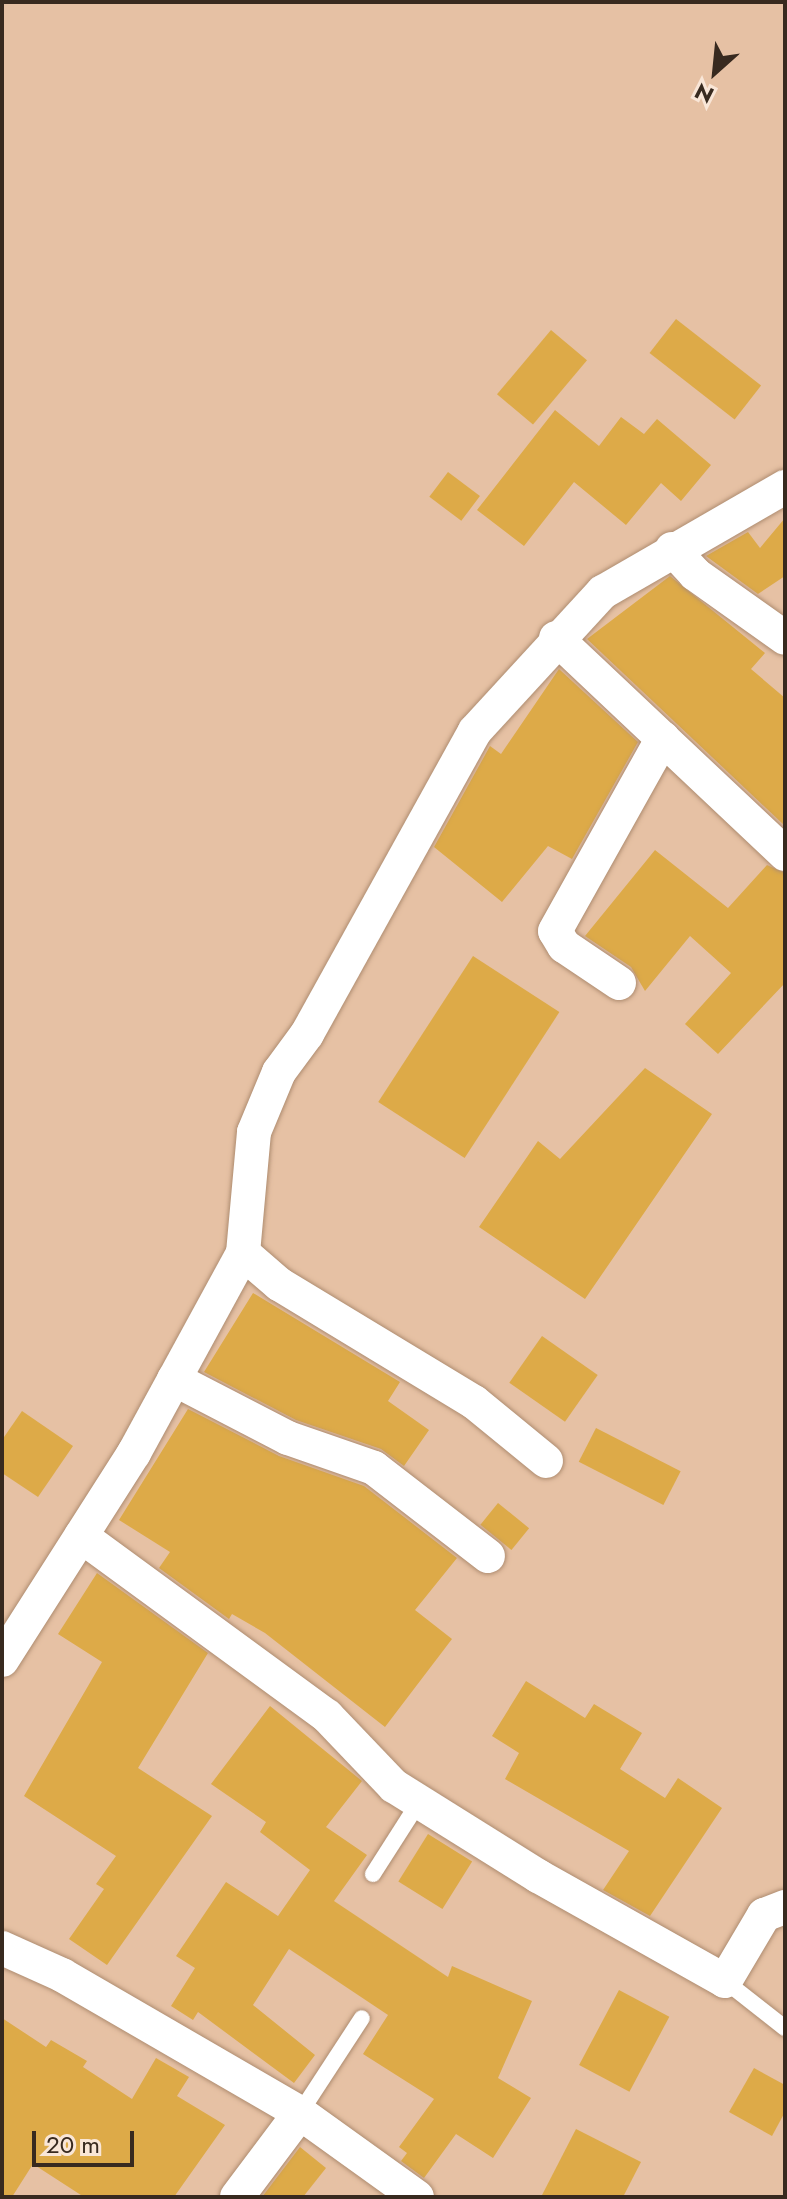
<!DOCTYPE html>
<style>
body{margin:0}
#map{position:relative;width:787px;height:2199px;overflow:hidden;background:#e6c1a4;font-family:Jost,sans-serif}
div>[style]{position:absolute}
.building>*{inset:0;background:#ddaa48;transform-origin:0 0}
.roads{filter:drop-shadow(0 0 2px #ae8c70) drop-shadow(0 0 2px #ae8c70)}
.service>*{height:16px;margin:-8px;padding:0 8px;transform-origin:8px;border-radius:8px;background:#fff}
.minor>*{height:34px;margin:-17px;padding:0 17px;transform-origin:17px;border-radius:17px;background:#fff}
span{translate:-50% -50%;white-space:nowrap;text-align:center;line-height:1.15;-webkit-text-stroke:7px #f9e6d7;paint-order:stroke}
.frame{position:absolute;inset:0;border:4px solid #382a1f;pointer-events:none}
.north{position:absolute;left:675px;top:32px;width:80px;height:80px;-webkit-text-stroke:6px #f9e6d7;paint-order:stroke;rotate:207deg;font-size:22px;font-weight:700;line-height:32px;text-align:center;color:#382a1f}
.north::after{content:'';display:block;margin:auto;width:28px;height:36px;background:#382a1f;clip-path:polygon(50% 0,100% 100%,50% 72%,0 100%)}
.scale{position:absolute;left:32px;top:2131px;width:102px;height:36px;box-sizing:border-box;border:4px solid #382a1f;border-top:0;padding-left:10px;font-size:24px;line-height:28px;white-space:nowrap;color:#382a1f;-webkit-text-stroke:6px #f9e6d7;paint-order:stroke}
</style>
<div id="map">
<div class="building">
<div style="left:676px;top:319px;width:108px;height:43px;rotate:38deg"></div>
<div style="left:551px;top:330px;width:47px;height:84px;rotate:40deg"></div>
<div style="clip-path:polygon(555px 410px,599px 446px,621px 417px,644px 434px,657px 419px,711px 465px,681px 501px,661px 483px,626px 525px,574px 482px,524px 546px,477px 510px)"></div>
<div style="left:448px;top:472px;width:40px;height:31px;rotate:37deg"></div>
<div style="clip-path:polygon(785px 518px,785px 576px,758px 594px,706px 556px,748px 532px,760px 548px)"></div>
<div style="clip-path:polygon(670px 576px,765px 653px,751px 669px,785px 698px,785px 826px,587px 639px)"></div>
<div style="clip-path:polygon(559px 669px,638px 742px,572px 859px,548px 846px,502px 902px,434px 847px,490px 746px,501px 754px)"></div>
<div style="clip-path:polygon(655px 850px,728px 908px,767px 865px,785px 873px,785px 983px,718px 1054px,685px 1024px,731px 973px,690px 936px,645px 991px,631px 967px,585px 936px)"></div>
<div style="left:473px;top:956px;width:103px;height:174px;rotate:33deg"></div>
<div style="clip-path:polygon(645px 1068px,712px 1114px,585px 1299px,479px 1227px,538px 1141px,560px 1159px)"></div>
<div style="clip-path:polygon(253px 1293px,400px 1382px,388px 1401px,429px 1430px,404px 1466px,381px 1449px,296px 1420px,204px 1372px)"></div>
<div style="left:542px;top:1336px;width:68px;height:57px;rotate:35deg"></div>
<div style="clip-path:polygon(188px 1409px,279px 1456px,364px 1486px,457px 1558px,415px 1610px,452px 1639px,385px 1727px,265px 1633px,232px 1614px,229px 1619px,159px 1568px,170px 1552px,119px 1520px)"></div>
<div style="clip-path:polygon(22px 1411px,73px 1446px,38px 1497px,2px 1473px,2px 1440px)"></div>
<div style="left:596px;top:1428px;width:95px;height:38px;rotate:27deg"></div>
<div style="left:498px;top:1503px;width:40px;height:28px;rotate:39deg"></div>
<div style="clip-path:polygon(97px 1573px,208px 1653px,138px 1768px,212px 1816px,107px 1965px,69px 1939px,104px 1889px,96px 1884px,116px 1856px,24px 1796px,102px 1662px,58px 1634px)"></div>
<div style="clip-path:polygon(526px 1681px,585px 1718px,594px 1704px,642px 1733px,620px 1769px,665px 1798px,678px 1778px,722px 1808px,650px 1916px,603px 1890px,629px 1851px,505px 1779px,519px 1753px,492px 1736px)"></div>
<div style="clip-path:polygon(270px 1706px,362px 1781px,326px 1827px,367px 1855px,334px 1901px,448px 1977px,452px 1966px,532px 2001px,498px 2078px,531px 2098px,493px 2158px,456px 2134px,424px 2178px,401px 2161px,407px 2153px,399px 2147px,434px 2099px,363px 2054px,388px 2015px,289px 1949px,253px 2005px,315px 2055px,294px 2083px,198px 2012px,193px 2020px,171px 2006px,195px 1968px,176px 1956px,226px 1882px,278px 1916px,310px 1870px,260px 1832px,266px 1822px,211px 1784px)"></div>
<div style="left:428px;top:1834px;width:52px;height:56px;rotate:32deg"></div>
<div style="left:619px;top:1990px;width:57px;height:85px;rotate:28deg"></div>
<div style="clip-path:polygon(2px 2018px,46px 2047px,51px 2040px,87px 2061px,83px 2067px,132px 2099px,156px 2058px,189px 2077px,177px 2096px,225px 2125px,174px 2197px,84px 2197px,33px 2164px,12px 2197px,2px 2197px)"></div>
<div style="clip-path:polygon(754px 2068px,785px 2085px,785px 2112px,772px 2136px,729px 2112px)"></div>
<div style="clip-path:polygon(576px 2129px,641px 2162px,623px 2197px,541px 2197px)"></div>
<div style="clip-path:polygon(300px 2147px,326px 2168px,303px 2197px,262px 2197px)"></div>
</div>
<div class="roads">
<div class="service">
<div style="left:373px;top:1874px;width:85px;rotate:-57.4deg"></div>
<div style="left:725px;top:1981px;width:76px;rotate:38.1deg"></div>
<div style="left:300px;top:2113px;width:113px;rotate:-56.9deg"></div>
</div>
<div class="minor">
<div style="left:672px;top:549px;width:34px;rotate:47deg"></div>
<div style="left:695px;top:574px;width:110px;rotate:35.4deg"></div>
<div style="left:556px;top:638px;width:315px;rotate:43.3deg"></div>
<div style="left:619px;top:983px;width:66px;rotate:-146.1deg"></div>
<div style="left:564px;top:946px;width:17px;rotate:-121deg"></div>
<div style="left:555px;top:931px;width:221px;rotate:-60.8deg"></div>
<div style="left:243px;top:1253px;width:48px;rotate:40.7deg"></div>
<div style="left:279px;top:1284px;width:228px;rotate:31.2deg"></div>
<div style="left:474px;top:1402px;width:93px;rotate:39.3deg"></div>
<div style="left:174px;top:1379px;width:128px;rotate:27.4deg"></div>
<div style="left:288px;top:1438px;width:91px;rotate:19.2deg"></div>
<div style="left:374px;top:1468px;width:144px;rotate:37.7deg"></div>
<div style="left:81px;top:1536px;width:305px;rotate:36.2deg"></div>
<div style="left:327px;top:1716px;width:97px;rotate:46.3deg"></div>
<div style="left:394px;top:1786px;width:170px;rotate:32deg"></div>
<div style="left:538px;top:1876px;width:214px;rotate:29.3deg"></div>
<div style="left:725px;top:1981px;width:77px;rotate:-59.4deg"></div>
<div style="left:764px;top:1915px;width:22px;rotate:-21deg"></div>
<div style="left:2px;top:1660px;width:246px;rotate:-57.5deg"></div>
<div style="left:134px;top:1453px;width:228px;rotate:-61.4deg"></div>
<div style="left:243px;top:1253px;width:121px;rotate:-84.8deg"></div>
<div style="left:254px;top:1132px;width:65px;rotate:-67.4deg"></div>
<div style="left:279px;top:1072px;width:47px;rotate:-53.6deg"></div>
<div style="left:307px;top:1034px;width:346px;rotate:-61deg"></div>
<div style="left:475px;top:731px;width:189px;rotate:-47.4deg"></div>
<div style="left:603px;top:592px;width:210px;rotate:-30deg"></div>
<div style="left:2px;top:1948px;width:66px;rotate:24.2deg"></div>
<div style="left:62px;top:1975px;width:275px;rotate:30.1deg"></div>
<div style="left:300px;top:2113px;width:105px;rotate:126.9deg"></div>
<div style="left:300px;top:2113px;width:144px;rotate:35.7deg"></div>
</div>
</div>
<div class="frame"></div>
<div class="north">N</div>
<div class="scale">20 m</div>
</div>
